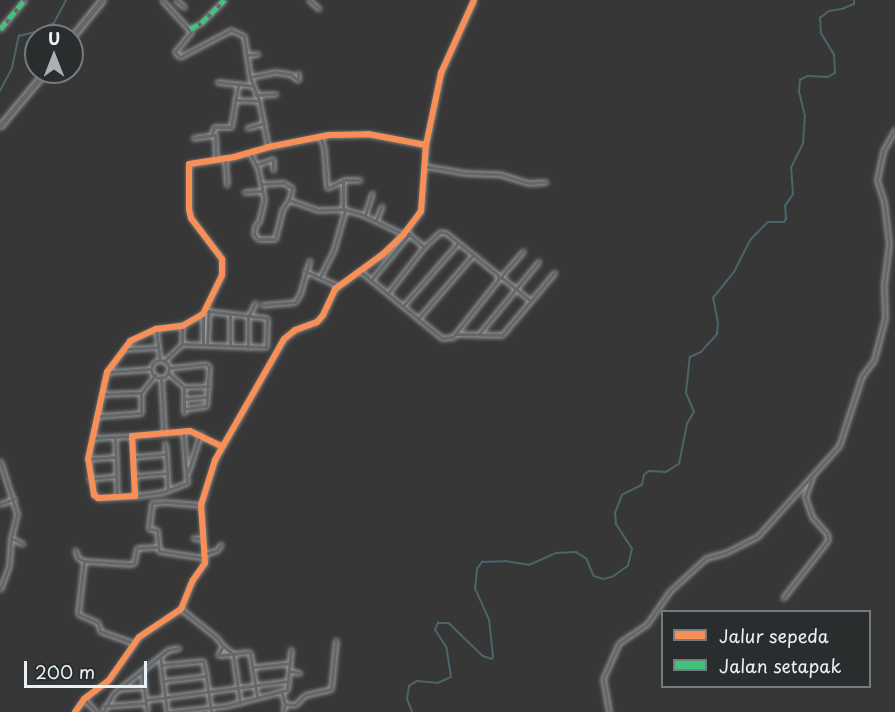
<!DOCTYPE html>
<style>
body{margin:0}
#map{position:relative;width:895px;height:712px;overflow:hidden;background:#383737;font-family:"Playpen Sans",sans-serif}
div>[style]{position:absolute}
.stream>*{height:1.5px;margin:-0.75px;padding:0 0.75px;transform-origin:0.75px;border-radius:0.75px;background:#4b656b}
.roads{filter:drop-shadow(0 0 2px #9c9d9e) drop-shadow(0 0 2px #9c9d9e)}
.minor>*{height:3px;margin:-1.5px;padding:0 1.5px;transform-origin:1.5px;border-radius:1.5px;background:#65686b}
.minor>.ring{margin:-1.5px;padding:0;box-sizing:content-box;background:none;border:3px solid #65686b;border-radius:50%}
.trunk>*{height:5px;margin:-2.5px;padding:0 2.5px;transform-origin:2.5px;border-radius:2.5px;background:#65686b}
.quiet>*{height:4.5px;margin-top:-2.25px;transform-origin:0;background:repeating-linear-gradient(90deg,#40c37c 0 9px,transparent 0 13.5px)}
.cycleway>*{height:6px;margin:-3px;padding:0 3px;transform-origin:3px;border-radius:3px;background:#f78f57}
span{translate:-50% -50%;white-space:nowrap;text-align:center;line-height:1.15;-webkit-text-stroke:5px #2a2d2e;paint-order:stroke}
.legend{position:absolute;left:661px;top:610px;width:210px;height:78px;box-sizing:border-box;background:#2a2d2e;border:2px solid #767b7f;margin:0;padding:8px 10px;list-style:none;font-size:18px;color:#e8f1f8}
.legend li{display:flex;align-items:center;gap:12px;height:30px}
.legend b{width:30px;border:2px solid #767b7f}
.north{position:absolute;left:24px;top:24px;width:60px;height:60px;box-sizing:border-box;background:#2a2d2e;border:2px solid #767b7f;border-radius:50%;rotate:0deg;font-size:16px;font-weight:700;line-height:24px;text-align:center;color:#e8f1f8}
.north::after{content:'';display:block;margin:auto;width:21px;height:27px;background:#aab0b4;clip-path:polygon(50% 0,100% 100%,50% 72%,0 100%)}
.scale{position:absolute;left:24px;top:661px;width:123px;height:27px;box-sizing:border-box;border:3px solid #e8f1f8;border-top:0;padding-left:8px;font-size:18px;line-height:21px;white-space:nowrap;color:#e8f1f8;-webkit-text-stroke:4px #2a2d2e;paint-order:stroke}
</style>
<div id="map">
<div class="stream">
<div style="left:0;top:91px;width:26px;rotate:-62deg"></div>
<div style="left:12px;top:68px;width:33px;rotate:-78deg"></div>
<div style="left:19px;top:36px;width:21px;rotate:-14deg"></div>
<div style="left:39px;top:31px;width:17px;rotate:-28deg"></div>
<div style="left:54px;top:23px;width:26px;rotate:-62deg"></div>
<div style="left:412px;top:712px;width:14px;rotate:-111deg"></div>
<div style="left:407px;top:699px;width:13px;rotate:-81deg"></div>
<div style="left:409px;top:686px;width:9px;rotate:-32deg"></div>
<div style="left:417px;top:681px;width:21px;rotate:5deg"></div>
<div style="left:438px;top:683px;width:14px;rotate:-25deg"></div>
<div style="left:451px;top:677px;width:30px;rotate:-99deg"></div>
<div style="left:446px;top:647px;width:20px;rotate:-123deg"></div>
<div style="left:435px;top:630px;width:8px;rotate:-67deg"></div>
<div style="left:438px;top:623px;width:11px"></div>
<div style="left:449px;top:623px;width:47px;rotate:44.1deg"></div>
<div style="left:483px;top:656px;width:9px;rotate:18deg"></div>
<div style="left:492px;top:659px;width:2px;rotate:-63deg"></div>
<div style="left:493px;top:657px;width:37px;rotate:-96deg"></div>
<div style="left:489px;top:620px;width:34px;rotate:-114deg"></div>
<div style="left:475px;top:589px;width:20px;rotate:-84deg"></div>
<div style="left:477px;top:569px;width:9px;rotate:-54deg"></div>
<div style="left:482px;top:562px;width:23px;rotate:-2deg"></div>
<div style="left:505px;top:561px;width:24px;rotate:9deg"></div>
<div style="left:529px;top:565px;width:30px;rotate:-24deg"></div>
<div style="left:556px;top:553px;width:20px;rotate:-3deg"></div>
<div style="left:576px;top:552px;width:13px;rotate:32deg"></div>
<div style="left:587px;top:559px;width:18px;rotate:68deg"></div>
<div style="left:594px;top:576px;width:9px;rotate:18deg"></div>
<div style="left:603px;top:579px;width:9px;rotate:-13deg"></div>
<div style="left:612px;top:577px;width:19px;rotate:-35deg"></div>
<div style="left:628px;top:566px;width:17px;rotate:-77deg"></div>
<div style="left:632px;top:549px;width:30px;rotate:-123deg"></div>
<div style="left:616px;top:524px;width:11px;rotate:-95deg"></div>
<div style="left:615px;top:513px;width:19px;rotate:-69deg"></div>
<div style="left:622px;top:495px;width:22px;rotate:-27deg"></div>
<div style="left:642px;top:485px;width:10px;rotate:-79deg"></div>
<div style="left:644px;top:475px;width:6px;rotate:-39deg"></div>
<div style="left:649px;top:471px;width:17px;rotate:3deg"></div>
<div style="left:666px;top:472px;width:15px;rotate:-32deg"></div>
<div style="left:679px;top:464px;width:41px;rotate:-78.7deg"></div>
<div style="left:687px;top:424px;width:14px;rotate:-60deg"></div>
<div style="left:694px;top:412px;width:21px;rotate:-113deg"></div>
<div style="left:686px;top:393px;width:36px;rotate:-84deg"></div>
<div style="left:690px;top:357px;width:12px;rotate:-24deg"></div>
<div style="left:701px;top:352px;width:24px;rotate:-48deg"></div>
<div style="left:717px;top:334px;width:11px;rotate:-85deg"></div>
<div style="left:718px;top:323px;width:25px;rotate:-101deg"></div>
<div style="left:713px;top:298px;width:33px;rotate:-51deg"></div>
<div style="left:734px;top:272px;width:37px;rotate:-63deg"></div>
<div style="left:751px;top:239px;width:24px;rotate:-45deg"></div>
<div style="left:768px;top:222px;width:16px"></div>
<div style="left:784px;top:222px;width:4px;rotate:-56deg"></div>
<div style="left:786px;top:219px;width:13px;rotate:-94deg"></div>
<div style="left:785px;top:206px;width:14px;rotate:-56deg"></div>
<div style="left:793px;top:194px;width:26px;rotate:-94deg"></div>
<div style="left:791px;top:168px;width:28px;rotate:-64deg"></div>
<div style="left:803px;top:143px;width:27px;rotate:-86deg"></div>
<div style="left:805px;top:116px;width:25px;rotate:-104deg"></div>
<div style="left:799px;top:92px;width:12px;rotate:-85deg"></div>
<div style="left:800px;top:80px;width:9px;rotate:-27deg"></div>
<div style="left:808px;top:76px;width:20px;rotate:3deg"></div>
<div style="left:828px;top:77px;width:8px;rotate:-30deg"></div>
<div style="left:835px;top:73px;width:18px;rotate:-93deg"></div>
<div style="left:834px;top:55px;width:26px;rotate:-121deg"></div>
<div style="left:821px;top:33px;width:15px;rotate:-94deg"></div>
<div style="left:820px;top:18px;width:11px;rotate:-38deg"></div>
<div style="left:829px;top:11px;width:13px;rotate:-9deg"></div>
<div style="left:842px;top:9px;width:13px;rotate:-23deg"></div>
<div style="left:854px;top:4px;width:4px;rotate:-90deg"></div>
</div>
<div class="roads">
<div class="minor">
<div style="left:162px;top:0;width:43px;rotate:47.8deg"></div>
<div style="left:191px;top:32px;width:26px;rotate:129deg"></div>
<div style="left:175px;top:52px;width:7px;rotate:45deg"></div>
<div style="left:180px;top:57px;width:58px;rotate:-27.9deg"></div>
<div style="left:231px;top:30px;width:14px;rotate:25deg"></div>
<div style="left:244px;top:36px;width:41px;rotate:81.7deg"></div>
<div style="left:250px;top:77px;width:26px;rotate:69deg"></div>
<div style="left:259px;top:101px;width:47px;rotate:78.9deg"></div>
<div style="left:176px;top:0;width:11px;rotate:41deg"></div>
<div style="left:309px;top:0;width:13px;rotate:42deg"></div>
<div style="left:0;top:29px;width:38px;rotate:-50deg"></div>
<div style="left:190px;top:29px;width:13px;rotate:-29deg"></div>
<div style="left:201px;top:23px;width:33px;rotate:-45deg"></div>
<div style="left:248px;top:55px;width:10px;rotate:-6deg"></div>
<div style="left:250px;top:77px;width:25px;rotate:-11deg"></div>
<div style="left:275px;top:72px;width:15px;rotate:8deg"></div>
<div style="left:290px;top:74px;width:10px;rotate:37deg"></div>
<div style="left:298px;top:80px;width:7px;rotate:-90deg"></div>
<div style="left:217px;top:82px;width:36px;rotate:6deg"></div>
<div style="left:256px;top:95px;width:20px;rotate:-3deg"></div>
<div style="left:235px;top:100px;width:24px;rotate:2deg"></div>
<div style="left:247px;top:128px;width:18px;rotate:-16deg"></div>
<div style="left:212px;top:134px;width:7px;rotate:-74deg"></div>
<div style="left:214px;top:127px;width:17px"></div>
<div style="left:231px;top:127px;width:42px;rotate:-80.3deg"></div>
<div style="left:320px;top:136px;width:13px;rotate:72deg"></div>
<div style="left:324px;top:148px;width:40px;rotate:85.7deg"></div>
<div style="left:327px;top:188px;width:20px;rotate:-24deg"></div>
<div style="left:345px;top:180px;width:15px"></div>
<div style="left:193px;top:138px;width:22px;rotate:-8deg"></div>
<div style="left:215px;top:135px;width:25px;rotate:88deg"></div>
<div style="left:250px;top:153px;width:17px;rotate:62deg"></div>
<div style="left:258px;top:168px;width:33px;rotate:79deg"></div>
<div style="left:264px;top:200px;width:22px;rotate:103deg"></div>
<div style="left:259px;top:221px;width:6px;rotate:129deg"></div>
<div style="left:255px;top:226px;width:8px;rotate:97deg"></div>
<div style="left:254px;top:234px;width:6px;rotate:51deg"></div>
<div style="left:258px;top:239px;width:17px"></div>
<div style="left:275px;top:239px;width:30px;rotate:-76deg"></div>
<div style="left:282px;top:210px;width:12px;rotate:-55deg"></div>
<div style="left:225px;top:159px;width:26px;rotate:86deg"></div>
<div style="left:256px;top:165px;width:18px;rotate:-19deg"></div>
<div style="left:273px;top:159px;width:11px;rotate:90deg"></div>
<div style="left:424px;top:166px;width:42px;rotate:9.7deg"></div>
<div style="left:465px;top:173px;width:34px;rotate:2deg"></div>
<div style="left:499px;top:174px;width:31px;rotate:17deg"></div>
<div style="left:529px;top:183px;width:17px;rotate:-3deg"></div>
<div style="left:262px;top:184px;width:22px;rotate:-3deg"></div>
<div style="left:284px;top:183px;width:9px;rotate:32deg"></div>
<div style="left:292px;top:188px;width:12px;rotate:104deg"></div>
<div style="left:289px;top:200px;width:31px;rotate:19deg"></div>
<div style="left:318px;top:210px;width:25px;rotate:-2deg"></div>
<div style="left:343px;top:209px;width:19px;rotate:16deg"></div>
<div style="left:361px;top:214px;width:47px;rotate:25.5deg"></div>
<div style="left:244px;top:192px;width:18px;rotate:-3deg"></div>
<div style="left:343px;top:209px;width:29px;rotate:-90deg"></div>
<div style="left:365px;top:215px;width:23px;rotate:-72deg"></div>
<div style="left:376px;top:220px;width:15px;rotate:-67deg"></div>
<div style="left:305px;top:271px;width:36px;rotate:24deg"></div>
<div style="left:360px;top:271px;width:106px;rotate:39.3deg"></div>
<div style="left:442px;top:338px;width:11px;rotate:-5deg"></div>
<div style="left:453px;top:337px;width:73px;rotate:-51.7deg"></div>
<div style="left:498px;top:280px;width:5px;rotate:-90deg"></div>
<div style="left:498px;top:275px;width:67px;rotate:-141.1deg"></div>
<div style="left:446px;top:233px;width:6px;rotate:-171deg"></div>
<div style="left:440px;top:232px;width:22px;rotate:137deg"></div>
<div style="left:424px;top:247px;width:23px;rotate:-140deg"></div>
<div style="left:320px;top:277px;width:31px;rotate:-63deg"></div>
<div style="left:334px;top:249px;width:41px;rotate:-74.2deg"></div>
<div style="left:501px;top:277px;width:38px;rotate:39deg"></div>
<div style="left:499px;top:279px;width:37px;rotate:-49deg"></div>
<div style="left:371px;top:280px;width:60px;rotate:-50.4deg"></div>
<div style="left:388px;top:293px;width:58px;rotate:-52deg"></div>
<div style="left:262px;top:305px;width:33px;rotate:-5deg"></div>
<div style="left:295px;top:302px;width:9px;rotate:-58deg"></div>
<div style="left:300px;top:294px;width:35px;rotate:-74deg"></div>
<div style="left:403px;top:306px;width:84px;rotate:-48.9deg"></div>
<div style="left:203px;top:314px;width:30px;rotate:90deg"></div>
<div style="left:230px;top:315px;width:30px;rotate:90deg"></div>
<div style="left:418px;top:319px;width:84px;rotate:-49.3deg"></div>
<div style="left:156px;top:329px;width:31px;rotate:83deg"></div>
<div style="left:456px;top:334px;width:46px;rotate:1.2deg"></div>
<div style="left:502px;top:335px;width:82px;rotate:-49.9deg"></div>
<div style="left:479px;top:334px;width:94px;rotate:-50.6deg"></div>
<div style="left:182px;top:344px;width:84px;rotate:2deg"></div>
<div style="left:266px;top:347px;width:29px;rotate:-88deg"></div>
<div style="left:267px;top:318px;width:61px;rotate:-173.5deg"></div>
<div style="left:207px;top:344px;width:33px;rotate:-87deg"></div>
<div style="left:248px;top:347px;width:30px;rotate:-90deg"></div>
<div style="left:248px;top:317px;width:16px;rotate:-63deg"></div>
<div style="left:124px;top:349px;width:34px;rotate:-3deg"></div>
<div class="ring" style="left:151px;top:360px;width:15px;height:15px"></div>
<div style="left:164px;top:361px;width:25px;rotate:-43deg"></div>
<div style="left:182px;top:344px;width:18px;rotate:-90deg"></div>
<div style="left:169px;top:368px;width:37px;rotate:-6deg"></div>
<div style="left:206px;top:364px;width:4px;rotate:45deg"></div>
<div style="left:209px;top:367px;width:39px;rotate:94deg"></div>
<div style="left:206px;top:406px;width:22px;rotate:172deg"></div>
<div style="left:107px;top:372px;width:44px;rotate:-3.9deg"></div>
<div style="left:168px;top:373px;width:21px;rotate:41deg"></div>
<div style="left:184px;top:387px;width:26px;rotate:90deg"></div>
<div style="left:161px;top:377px;width:56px;rotate:86.9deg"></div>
<div style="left:184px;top:387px;width:25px;rotate:-2deg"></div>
<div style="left:104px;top:394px;width:37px;rotate:-2deg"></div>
<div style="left:184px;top:399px;width:22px;rotate:-5deg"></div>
<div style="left:99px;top:416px;width:42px;rotate:-4.1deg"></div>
<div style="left:141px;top:413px;width:20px;rotate:-90deg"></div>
<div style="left:141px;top:393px;width:23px;rotate:-52deg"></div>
<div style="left:115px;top:437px;width:60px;rotate:88.1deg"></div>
<div style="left:93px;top:438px;width:39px;rotate:-3deg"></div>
<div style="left:165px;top:443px;width:11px;rotate:85deg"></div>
<div style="left:221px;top:446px;width:34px;rotate:-154deg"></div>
<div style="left:190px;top:431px;width:58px;rotate:175.1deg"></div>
<div style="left:132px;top:436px;width:60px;rotate:87.1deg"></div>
<div style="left:135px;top:496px;width:37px;rotate:177deg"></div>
<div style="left:98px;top:498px;width:5px;rotate:-143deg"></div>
<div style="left:94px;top:495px;width:36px;rotate:-99deg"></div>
<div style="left:88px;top:459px;width:89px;rotate:-77.7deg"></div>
<div style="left:107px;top:372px;width:39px;rotate:-53deg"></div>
<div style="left:130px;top:341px;width:29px;rotate:-25deg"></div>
<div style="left:156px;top:329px;width:26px;rotate:-7deg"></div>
<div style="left:182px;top:326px;width:24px;rotate:-30deg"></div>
<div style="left:203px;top:314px;width:43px;rotate:-64deg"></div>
<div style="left:222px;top:275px;width:16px;rotate:-90deg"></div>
<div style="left:222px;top:259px;width:51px;rotate:-127.1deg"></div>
<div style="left:191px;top:218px;width:9px;rotate:-103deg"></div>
<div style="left:189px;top:209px;width:45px;rotate:-90deg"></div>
<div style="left:189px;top:164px;width:46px;rotate:-8.8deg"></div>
<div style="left:234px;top:157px;width:35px;rotate:-16deg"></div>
<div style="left:268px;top:147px;width:62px;rotate:-11.1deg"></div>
<div style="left:329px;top:135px;width:39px;rotate:-1deg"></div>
<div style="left:368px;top:134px;width:59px;rotate:10.7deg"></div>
<div style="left:133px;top:457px;width:33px;rotate:-5deg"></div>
<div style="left:166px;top:454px;width:36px;rotate:87deg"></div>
<div style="left:88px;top:459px;width:27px;rotate:-4deg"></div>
<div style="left:0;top:461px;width:56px;rotate:72.2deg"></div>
<div style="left:17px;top:514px;width:25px;rotate:104deg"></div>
<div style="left:11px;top:538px;width:28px;rotate:94deg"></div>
<div style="left:9px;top:566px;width:25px;rotate:111deg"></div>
<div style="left:188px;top:472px;width:40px;rotate:-72deg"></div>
<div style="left:134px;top:476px;width:33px;rotate:-5deg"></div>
<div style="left:89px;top:479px;width:27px;rotate:-6deg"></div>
<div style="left:135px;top:496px;width:28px;rotate:-8deg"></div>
<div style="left:163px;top:492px;width:26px;rotate:-21deg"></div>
<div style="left:187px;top:483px;width:52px;rotate:-94.4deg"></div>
<div style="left:0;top:504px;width:15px;rotate:-20deg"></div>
<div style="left:201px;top:505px;width:35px;rotate:-175deg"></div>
<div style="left:166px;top:502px;width:14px;rotate:176deg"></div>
<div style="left:152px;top:503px;width:26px;rotate:97deg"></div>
<div style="left:149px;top:529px;width:8px;rotate:7deg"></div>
<div style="left:157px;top:530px;width:21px;rotate:85deg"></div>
<div style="left:159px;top:551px;width:47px;rotate:8.7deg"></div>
<div style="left:11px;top:538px;width:13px;rotate:27deg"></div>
<div style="left:193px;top:538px;width:9px;rotate:6deg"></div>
<div style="left:75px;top:550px;width:9px;rotate:69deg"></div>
<div style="left:78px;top:558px;width:7px;rotate:27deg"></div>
<div style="left:84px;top:561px;width:47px;rotate:3.7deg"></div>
<div style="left:131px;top:564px;width:3px;rotate:-18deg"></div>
<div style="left:134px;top:563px;width:15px;rotate:-79deg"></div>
<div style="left:137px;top:548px;width:19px;rotate:-3deg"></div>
<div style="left:205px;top:554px;width:13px;rotate:-18deg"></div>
<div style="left:217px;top:550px;width:7px;rotate:-56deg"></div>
<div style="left:84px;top:561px;width:53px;rotate:96.5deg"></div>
<div style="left:78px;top:614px;width:22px;rotate:24deg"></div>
<div style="left:98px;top:623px;width:8px;rotate:76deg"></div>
<div style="left:100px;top:631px;width:35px;rotate:20deg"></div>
<div style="left:783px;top:598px;width:73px;rotate:-52.2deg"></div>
<div style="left:828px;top:540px;width:6px;rotate:-99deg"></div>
<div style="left:827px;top:534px;width:23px;rotate:-131deg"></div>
<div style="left:812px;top:517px;width:21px;rotate:-109deg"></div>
<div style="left:805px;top:497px;width:21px;rotate:-71deg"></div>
<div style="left:181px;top:609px;width:45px;rotate:38.7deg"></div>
<div style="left:216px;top:637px;width:11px;rotate:52deg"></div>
<div style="left:160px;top:656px;width:56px;rotate:82.9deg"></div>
<div style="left:161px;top:665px;width:42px;rotate:-5.4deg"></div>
<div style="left:203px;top:661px;width:14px;rotate:78deg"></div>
<div style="left:254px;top:667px;width:36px;rotate:-6deg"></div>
<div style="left:289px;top:671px;width:11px;rotate:10deg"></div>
<div style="left:142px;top:672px;width:40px;rotate:82.9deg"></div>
<div style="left:163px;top:681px;width:43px;rotate:-6.6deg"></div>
<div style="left:206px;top:676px;width:36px;rotate:82deg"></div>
<div style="left:120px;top:689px;width:24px;rotate:-5deg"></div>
<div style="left:281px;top:691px;width:14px;rotate:73deg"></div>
<div style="left:285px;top:704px;width:8px;rotate:104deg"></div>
<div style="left:84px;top:699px;width:18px;rotate:47deg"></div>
<div style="left:146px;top:700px;width:144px;rotate:-7.6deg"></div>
<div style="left:240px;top:703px;width:49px;rotate:-98.1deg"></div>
<div style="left:233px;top:654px;width:13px;rotate:-141deg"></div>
<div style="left:223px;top:646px;width:10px;rotate:119deg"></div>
<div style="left:218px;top:655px;width:2px"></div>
<div style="left:220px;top:655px;width:13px;rotate:-4deg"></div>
<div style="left:233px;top:654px;width:15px;rotate:-8deg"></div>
<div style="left:248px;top:652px;width:2px;rotate:27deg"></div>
<div style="left:250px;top:653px;width:44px;rotate:80.8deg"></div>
<div style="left:285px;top:704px;width:10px;rotate:6deg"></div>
<div style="left:295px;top:705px;width:14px;rotate:-45deg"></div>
<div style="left:305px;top:695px;width:27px;rotate:-13deg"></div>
<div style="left:331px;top:689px;width:49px;rotate:-84.2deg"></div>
<div style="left:104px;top:706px;width:42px;rotate:-4.1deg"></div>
<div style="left:75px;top:712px;width:16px;rotate:-55deg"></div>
<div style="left:84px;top:699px;width:31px;rotate:-37deg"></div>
<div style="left:109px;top:680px;width:52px;rotate:-55.1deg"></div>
<div style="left:139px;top:637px;width:50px;rotate:-33.7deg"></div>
<div style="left:181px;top:609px;width:31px;rotate:-68deg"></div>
<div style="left:193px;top:580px;width:21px;rotate:-55deg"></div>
<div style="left:205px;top:563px;width:58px;rotate:-93.9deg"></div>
<div style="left:201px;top:505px;width:47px;rotate:-72.7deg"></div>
<div style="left:215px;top:460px;width:139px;rotate:-60.3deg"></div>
<div style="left:284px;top:339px;width:14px;rotate:-39deg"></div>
<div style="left:295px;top:330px;width:23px;rotate:-20deg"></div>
<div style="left:317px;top:322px;width:9px;rotate:-49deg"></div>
<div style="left:323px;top:315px;width:29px;rotate:-65deg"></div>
<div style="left:335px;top:289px;width:59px;rotate:-36.1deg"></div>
<div style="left:383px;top:254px;width:28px;rotate:-44deg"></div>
<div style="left:403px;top:235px;width:30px;rotate:-53deg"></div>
<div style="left:421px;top:211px;width:66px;rotate:-85.7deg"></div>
<div style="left:426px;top:145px;width:74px;rotate:-78.2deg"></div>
<div style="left:441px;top:73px;width:80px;rotate:-65.7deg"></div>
<div style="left:103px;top:712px;width:22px;rotate:-60deg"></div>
<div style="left:114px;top:693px;width:69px;rotate:-38.5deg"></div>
<div style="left:168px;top:650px;width:11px;rotate:-10deg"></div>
<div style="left:169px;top:712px;width:56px;rotate:-6.1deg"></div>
<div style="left:225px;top:706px;width:64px;rotate:-14.5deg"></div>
<div style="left:287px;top:690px;width:41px;rotate:-84.4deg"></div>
<div style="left:609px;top:712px;width:34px;rotate:-100deg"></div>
<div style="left:603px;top:679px;width:39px;rotate:-66deg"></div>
<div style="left:619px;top:643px;width:34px;rotate:-34deg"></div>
<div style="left:647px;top:624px;width:40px;rotate:-55.1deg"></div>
<div style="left:670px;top:591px;width:49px;rotate:-42.5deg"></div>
<div style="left:706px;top:558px;width:20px;rotate:-15deg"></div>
<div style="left:725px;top:553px;width:36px;rotate:-27deg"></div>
<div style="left:757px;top:537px;width:122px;rotate:-48deg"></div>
<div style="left:839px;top:446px;width:74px;rotate:-71.8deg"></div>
<div style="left:862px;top:376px;width:20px;rotate:-53deg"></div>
<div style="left:874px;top:360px;width:43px;rotate:-75.3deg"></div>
<div style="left:885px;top:318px;width:34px;rotate:-92deg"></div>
<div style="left:884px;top:284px;width:40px;rotate:-82.9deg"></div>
<div style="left:889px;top:244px;width:42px;rotate:-96.8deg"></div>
<div style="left:884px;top:202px;width:23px;rotate:-108deg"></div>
<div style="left:877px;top:180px;width:30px;rotate:-78deg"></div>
<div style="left:883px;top:151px;width:25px;rotate:-61deg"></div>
</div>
<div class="trunk">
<div style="left:72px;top:37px;width:48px;rotate:-51deg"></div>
<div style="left:0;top:126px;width:70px;rotate:-50.2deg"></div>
</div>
</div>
<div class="quiet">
<div style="left:0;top:29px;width:38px;rotate:-50deg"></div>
<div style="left:190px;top:29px;width:13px;rotate:-29deg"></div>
<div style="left:201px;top:23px;width:33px;rotate:-45deg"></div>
</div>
<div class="cycleway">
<div style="left:221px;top:446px;width:34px;rotate:-154deg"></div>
<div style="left:190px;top:431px;width:58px;rotate:175.1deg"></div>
<div style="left:132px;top:436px;width:60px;rotate:87.1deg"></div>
<div style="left:135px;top:496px;width:37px;rotate:177deg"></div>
<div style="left:98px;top:498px;width:5px;rotate:-143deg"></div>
<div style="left:94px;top:495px;width:36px;rotate:-99deg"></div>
<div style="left:88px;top:459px;width:89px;rotate:-77.7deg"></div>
<div style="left:107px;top:372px;width:39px;rotate:-53deg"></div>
<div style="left:130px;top:341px;width:29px;rotate:-25deg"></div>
<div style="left:156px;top:329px;width:26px;rotate:-7deg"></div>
<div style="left:182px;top:326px;width:24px;rotate:-30deg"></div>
<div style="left:203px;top:314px;width:43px;rotate:-64deg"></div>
<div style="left:222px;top:275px;width:16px;rotate:-90deg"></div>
<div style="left:222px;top:259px;width:51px;rotate:-127.1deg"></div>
<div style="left:191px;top:218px;width:9px;rotate:-103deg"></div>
<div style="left:189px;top:209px;width:45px;rotate:-90deg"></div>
<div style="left:189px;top:164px;width:46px;rotate:-8.8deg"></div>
<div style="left:234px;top:157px;width:35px;rotate:-16deg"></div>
<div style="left:268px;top:147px;width:62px;rotate:-11.1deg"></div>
<div style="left:329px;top:135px;width:39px;rotate:-1deg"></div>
<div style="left:368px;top:134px;width:59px;rotate:10.7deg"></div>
<div style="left:75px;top:712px;width:16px;rotate:-55deg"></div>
<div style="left:84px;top:699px;width:31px;rotate:-37deg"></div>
<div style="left:109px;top:680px;width:52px;rotate:-55.1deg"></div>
<div style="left:139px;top:637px;width:50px;rotate:-33.7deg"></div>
<div style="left:181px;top:609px;width:31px;rotate:-68deg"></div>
<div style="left:193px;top:580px;width:21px;rotate:-55deg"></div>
<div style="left:205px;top:563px;width:58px;rotate:-93.9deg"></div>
<div style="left:201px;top:505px;width:47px;rotate:-72.7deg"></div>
<div style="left:215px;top:460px;width:139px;rotate:-60.3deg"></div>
<div style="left:284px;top:339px;width:14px;rotate:-39deg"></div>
<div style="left:295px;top:330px;width:23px;rotate:-20deg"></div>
<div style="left:317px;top:322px;width:9px;rotate:-49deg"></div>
<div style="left:323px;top:315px;width:29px;rotate:-65deg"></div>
<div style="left:335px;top:289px;width:59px;rotate:-36.1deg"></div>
<div style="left:383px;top:254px;width:28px;rotate:-44deg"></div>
<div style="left:403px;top:235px;width:30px;rotate:-53deg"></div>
<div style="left:421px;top:211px;width:66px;rotate:-85.7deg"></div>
<div style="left:426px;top:145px;width:74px;rotate:-78.2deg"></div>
<div style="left:441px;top:73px;width:80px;rotate:-65.7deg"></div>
</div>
<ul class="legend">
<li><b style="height:8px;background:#f78f57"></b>Jalur sepeda</li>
<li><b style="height:8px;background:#40c37c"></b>Jalan setapak</li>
</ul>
<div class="north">U</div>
<div class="scale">200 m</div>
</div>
